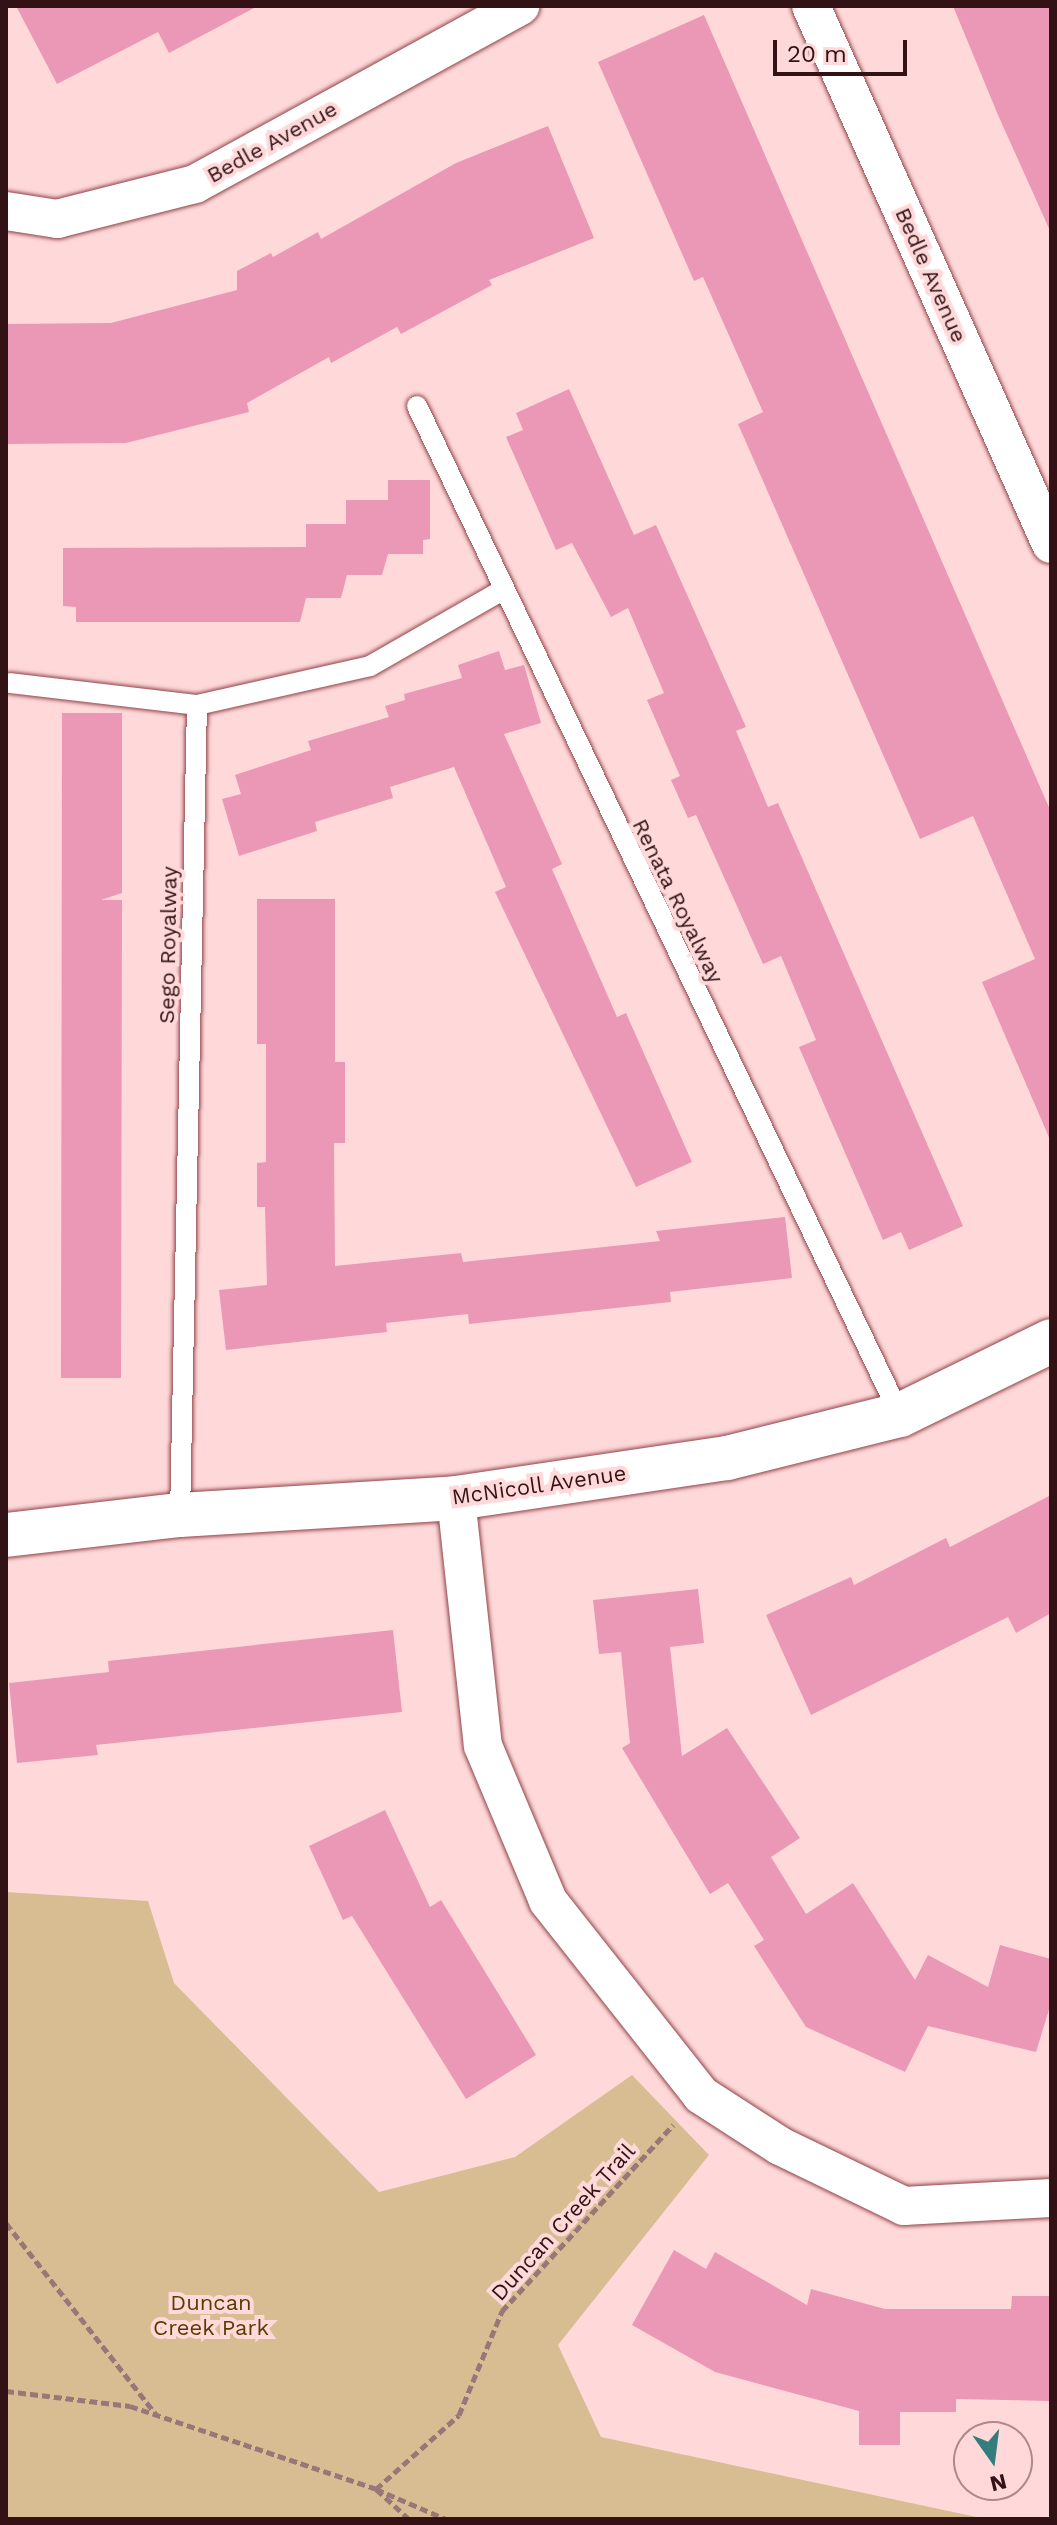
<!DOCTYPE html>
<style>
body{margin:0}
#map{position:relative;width:1057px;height:2525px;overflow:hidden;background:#ffd9da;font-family:"Work Sans",sans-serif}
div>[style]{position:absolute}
.green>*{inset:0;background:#d8bc92}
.building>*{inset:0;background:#ea98b5}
.path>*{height:5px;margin-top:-2.5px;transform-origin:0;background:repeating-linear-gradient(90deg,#997678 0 8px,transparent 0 12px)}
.roads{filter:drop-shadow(0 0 2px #904349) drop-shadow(0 0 2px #904349)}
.service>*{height:20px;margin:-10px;padding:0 10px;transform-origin:10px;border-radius:10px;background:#fff}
.minor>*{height:38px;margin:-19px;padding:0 19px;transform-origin:19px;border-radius:19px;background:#fff}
.tertiary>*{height:44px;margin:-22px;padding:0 22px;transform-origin:22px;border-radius:22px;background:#fff}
span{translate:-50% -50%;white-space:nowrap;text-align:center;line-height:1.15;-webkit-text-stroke:8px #ffd9da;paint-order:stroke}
.street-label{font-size:22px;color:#321215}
.park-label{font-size:22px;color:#593b00}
.frame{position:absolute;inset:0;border:8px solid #321215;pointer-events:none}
.north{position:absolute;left:953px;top:2421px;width:80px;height:80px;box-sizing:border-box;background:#ffd9da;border:2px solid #ad898b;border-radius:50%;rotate:166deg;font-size:22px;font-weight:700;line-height:32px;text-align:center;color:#321215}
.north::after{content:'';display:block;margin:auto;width:28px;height:36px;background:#347d7f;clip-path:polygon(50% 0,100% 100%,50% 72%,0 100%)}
.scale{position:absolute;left:773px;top:40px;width:134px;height:36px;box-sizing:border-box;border:4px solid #321215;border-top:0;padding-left:10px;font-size:24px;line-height:28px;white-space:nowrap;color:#321215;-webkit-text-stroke:6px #ffd9da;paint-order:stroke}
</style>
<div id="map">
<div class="green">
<div style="clip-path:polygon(6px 1892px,148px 1901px,174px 1983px,379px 2192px,515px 2157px,632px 2075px,709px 2155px,558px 2345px,601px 2437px,986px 2519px,6px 2519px)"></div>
</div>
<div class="building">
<div style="clip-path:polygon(16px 6px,258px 6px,169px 53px,158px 32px,57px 84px)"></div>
<div style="clip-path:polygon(953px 6px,1051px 6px,1051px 233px,998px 115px)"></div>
<div style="clip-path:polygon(704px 15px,1051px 812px,1051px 1142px,982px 982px,1035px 959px,973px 816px,920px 839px,738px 424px,763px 412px,703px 277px,694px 281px,598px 62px)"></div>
<div style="clip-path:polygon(548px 126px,594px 238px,489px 280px,492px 285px,401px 334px,397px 327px,331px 363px,329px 357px,247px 403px,249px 412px,126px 443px,6px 444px,6px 324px,111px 323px,237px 290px,237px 271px,271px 253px,273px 257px,318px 232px,321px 239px,456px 163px)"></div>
<div style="clip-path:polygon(569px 389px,634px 535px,656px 525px,746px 727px,736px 731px,768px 807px,778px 803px,963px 1226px,909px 1250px,901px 1232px,883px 1240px,832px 1123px,799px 1047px,816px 1040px,781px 956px,763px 964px,696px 815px,688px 818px,671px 780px,680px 776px,647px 700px,664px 693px,628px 608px,611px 617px,572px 543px,556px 550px,506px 437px,523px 430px,516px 413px)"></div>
<div style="clip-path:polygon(388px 480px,430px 480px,430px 539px,423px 540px,423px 554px,388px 554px,382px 575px,347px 575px,341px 598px,306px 598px,300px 622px,76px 622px,76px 607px,63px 606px,63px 548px,306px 547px,306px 524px,346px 524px,346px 500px,388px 500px)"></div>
<div style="clip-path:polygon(499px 651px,505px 670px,524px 665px,541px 723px,504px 734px,562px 864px,552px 869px,617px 1017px,626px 1013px,692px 1162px,636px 1187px,495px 892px,506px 887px,454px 767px,390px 787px,393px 798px,315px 822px,317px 831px,239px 856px,222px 799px,241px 794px,235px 775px,311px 750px,308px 741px,389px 717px,385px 706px,405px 700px,404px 694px,462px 678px,458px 665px)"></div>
<div style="clip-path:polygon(62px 713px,122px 713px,122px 893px,101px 900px,122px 900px,121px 1378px,61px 1378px)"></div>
<div style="clip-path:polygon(257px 899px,335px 899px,335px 1062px,345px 1062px,345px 1143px,334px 1143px,335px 1266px,461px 1253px,463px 1262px,660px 1241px,656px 1231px,785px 1217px,792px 1278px,670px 1292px,671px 1302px,469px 1324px,468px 1314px,386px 1323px,387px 1332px,226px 1350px,219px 1290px,267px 1285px,265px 1207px,257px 1207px,257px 1163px,266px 1162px,266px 1044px,257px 1044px)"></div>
<div style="clip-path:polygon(1051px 1495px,1051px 1613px,1016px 1633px,1008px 1617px,811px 1715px,766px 1615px,851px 1577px,854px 1585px,946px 1538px,950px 1547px)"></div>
<div style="clip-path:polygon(698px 1589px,704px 1643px,670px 1647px,682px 1756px,727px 1728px,800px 1838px,771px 1857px,806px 1914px,853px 1883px,915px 1980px,928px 1955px,988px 1987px,1000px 1945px,1051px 1959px,1051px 2003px,1036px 2052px,928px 2026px,905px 2072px,806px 2027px,754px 1946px,764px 1940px,728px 1883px,710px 1894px,622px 1748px,630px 1743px,621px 1652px,599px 1654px,593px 1600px)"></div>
<div style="clip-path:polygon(393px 1630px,402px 1712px,96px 1745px,98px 1755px,17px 1763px,9px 1683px,109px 1672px,108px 1661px)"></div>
<div style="clip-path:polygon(385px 1810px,430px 1907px,441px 1900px,536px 2055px,466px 2099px,352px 1916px,343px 1920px,309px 1846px)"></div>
<div style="clip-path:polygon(674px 2250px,706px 2269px,715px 2252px,807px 2305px,811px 2289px,885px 2309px,1011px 2309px,1012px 2296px,1051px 2296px,1051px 2401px,956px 2399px,956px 2412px,900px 2412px,900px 2445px,859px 2445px,859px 2411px,715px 2372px,632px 2325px)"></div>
</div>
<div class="path">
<div style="left:6px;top:2223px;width:243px;rotate:51.9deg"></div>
<div style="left:6px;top:2391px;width:125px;rotate:6.9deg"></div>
<div style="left:130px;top:2406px;width:260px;rotate:18.6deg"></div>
<div style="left:376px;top:2489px;width:76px;rotate:23.2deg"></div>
<div style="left:409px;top:2519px;width:45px;rotate:-137.7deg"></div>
<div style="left:376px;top:2489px;width:111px;rotate:-41.7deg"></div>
<div style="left:459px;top:2415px;width:113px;rotate:-67.5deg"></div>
<div style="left:502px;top:2311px;width:253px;rotate:-47.4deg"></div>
</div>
<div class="roads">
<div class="service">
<div style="left:417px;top:406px;width:1119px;rotate:64.42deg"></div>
<div style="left:10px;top:683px;width:188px;rotate:6.7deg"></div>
<div style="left:180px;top:1515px;width:810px;rotate:-88.8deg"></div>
<div style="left:197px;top:705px;width:177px;rotate:-12.7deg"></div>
<div style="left:370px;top:666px;width:151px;rotate:-29.8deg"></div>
</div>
<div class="minor">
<div style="left:811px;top:6px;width:589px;rotate:65.96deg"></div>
<div style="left:6px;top:211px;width:52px;rotate:8.9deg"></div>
<div style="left:57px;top:219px;width:142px;rotate:-14.2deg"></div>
<div style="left:195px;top:184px;width:371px;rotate:-28.7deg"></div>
<div style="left:456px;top:1498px;width:249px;rotate:83.8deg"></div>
<div style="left:483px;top:1746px;width:168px;rotate:67.2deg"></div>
<div style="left:548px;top:1901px;width:247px;rotate:51.7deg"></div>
<div style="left:701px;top:2095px;width:94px;rotate:32.8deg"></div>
<div style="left:780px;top:2146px;width:138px;rotate:25.8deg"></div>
<div style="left:904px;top:2206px;width:147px;rotate:-3.1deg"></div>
</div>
<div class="tertiary">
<div style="left:6px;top:1535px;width:175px;rotate:-6.6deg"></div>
<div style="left:180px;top:1515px;width:277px;rotate:-3.5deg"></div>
<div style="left:456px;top:1498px;width:274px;rotate:-8.4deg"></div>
<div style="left:727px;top:1458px;width:178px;rotate:-14deg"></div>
<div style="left:900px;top:1415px;width:168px;rotate:-26.1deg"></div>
</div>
</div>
<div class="street-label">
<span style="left:272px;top:142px;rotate:-29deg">Bedle Avenue</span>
<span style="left:931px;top:275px;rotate:66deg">Bedle Avenue</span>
<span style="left:678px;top:901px;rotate:64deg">Renata Royalway</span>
<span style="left:168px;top:945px;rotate:-89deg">Sego Royalway</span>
<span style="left:539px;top:1485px;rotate:-8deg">McNicoll Avenue</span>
<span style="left:563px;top:2222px;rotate:-48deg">Duncan Creek Trail</span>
</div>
<div class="park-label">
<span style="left:211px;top:2315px">Duncan<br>Creek Park</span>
</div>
<div class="frame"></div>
<div class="north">N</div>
<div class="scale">20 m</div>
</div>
